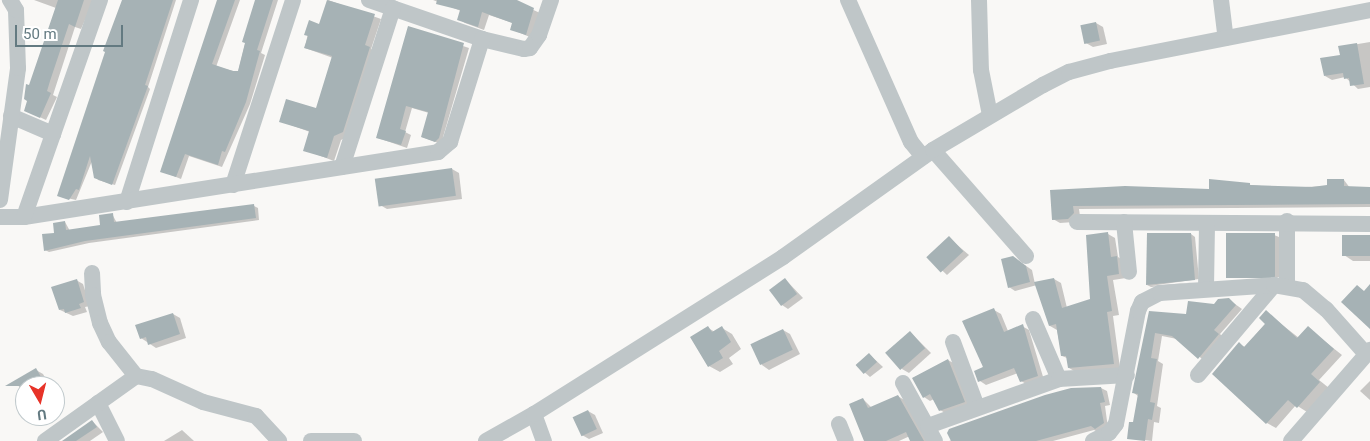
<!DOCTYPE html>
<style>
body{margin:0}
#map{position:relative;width:1370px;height:441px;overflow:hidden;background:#f9f8f6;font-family:Roboto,sans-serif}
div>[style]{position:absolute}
.shadow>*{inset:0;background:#0003}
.building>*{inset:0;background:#a6b2b5;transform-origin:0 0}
.minor>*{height:16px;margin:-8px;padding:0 8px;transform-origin:8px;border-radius:8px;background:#bfc6c8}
span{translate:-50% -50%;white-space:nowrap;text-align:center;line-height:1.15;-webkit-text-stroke:5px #fff;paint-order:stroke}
.north{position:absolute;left:15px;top:376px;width:50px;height:50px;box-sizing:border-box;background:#fff;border:1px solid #c1cacd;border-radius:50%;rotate:172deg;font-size:14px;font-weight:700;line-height:20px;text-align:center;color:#637a81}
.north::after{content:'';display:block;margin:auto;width:18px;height:22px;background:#e73328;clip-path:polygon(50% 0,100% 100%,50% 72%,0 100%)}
.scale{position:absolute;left:15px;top:25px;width:108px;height:22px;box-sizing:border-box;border:2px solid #637a81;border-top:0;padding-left:6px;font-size:15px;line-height:18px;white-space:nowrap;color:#637a81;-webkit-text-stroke:4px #fff;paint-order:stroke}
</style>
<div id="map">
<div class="shadow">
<div style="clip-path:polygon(34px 0,94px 0,81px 29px,75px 27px,53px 95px,57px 97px,46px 120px,31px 113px,30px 87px,56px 8px)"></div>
<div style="clip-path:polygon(123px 0,176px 0,148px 87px,150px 89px,115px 185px,98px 180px,92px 161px,76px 200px,62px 197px)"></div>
<div style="clip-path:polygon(219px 0,240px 0,216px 67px,238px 72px,256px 0,278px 0,261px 53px,265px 55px,250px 104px,222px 167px,189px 156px,181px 179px,161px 171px)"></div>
<div style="clip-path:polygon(328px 0,381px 19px,371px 49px,376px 52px,349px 136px,341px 140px,334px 161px,305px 150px,310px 132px,280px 121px,317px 110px,333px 58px,305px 48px,310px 22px,320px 25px)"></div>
<div style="clip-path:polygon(433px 0,517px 0,516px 2px,540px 13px,532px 38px,511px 29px,513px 23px,489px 15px,484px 30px,465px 23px,459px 19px,461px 11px)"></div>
<div style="clip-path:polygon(1096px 23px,1103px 27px,1107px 44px,1093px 47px,1086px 43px)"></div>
<div style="clip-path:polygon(409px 28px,469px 48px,441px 144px,422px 137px,429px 113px,412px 108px,405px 132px,411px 135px,407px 148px,378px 138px)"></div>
<div style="clip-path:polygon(1370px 42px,1370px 87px,1358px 89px,1345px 77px,1332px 80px,1325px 76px,1341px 56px,1340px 47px)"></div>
<div style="clip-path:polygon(452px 169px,459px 173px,462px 199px,387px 209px,380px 205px)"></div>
<div style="clip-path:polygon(1344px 180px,1350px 188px,1370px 188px,1370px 207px,1079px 209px,1080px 216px,1074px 222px,1060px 223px,1053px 219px,1052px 192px,1211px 190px,1211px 181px,1281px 188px,1329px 186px)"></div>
<div style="clip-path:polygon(254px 206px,258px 208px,259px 220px,89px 243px,49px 252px,45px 250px,65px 222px,70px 231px,102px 226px,112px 214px,117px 223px)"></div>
<div style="clip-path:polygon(1108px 234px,1115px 238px,1118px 257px,1124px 261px,1126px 278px,1113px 280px,1119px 315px,1113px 316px,1120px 368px,1076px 372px,1069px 368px,1067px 358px,1062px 356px,1057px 330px,1050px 326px,1037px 285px,1015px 291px,1009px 287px,1019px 261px,1032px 270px,1035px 284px,1054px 279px,1061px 283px,1067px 308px,1091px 300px)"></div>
<div style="clip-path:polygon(1191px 234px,1195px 237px,1199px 279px,1150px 286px,1199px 282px,1151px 287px,1147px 285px)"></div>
<div style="clip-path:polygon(1274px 235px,1279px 237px,1281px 277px,1228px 278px)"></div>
<div style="clip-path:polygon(1370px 236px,1370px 261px,1353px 261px,1344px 255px)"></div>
<div style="clip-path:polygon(949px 238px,969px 255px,947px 275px,928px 257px)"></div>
<div style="clip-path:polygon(785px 279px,803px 298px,788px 309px,782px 305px)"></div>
<div style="clip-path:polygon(76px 280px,83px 284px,90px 306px,85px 307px,87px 312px,73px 316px,60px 310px)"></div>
<div style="clip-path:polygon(1228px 299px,1242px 309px,1220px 334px,1225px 339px,1206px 362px,1177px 339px,1162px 336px,1158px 361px,1163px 364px,1157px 406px,1161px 408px,1159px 423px,1154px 422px,1152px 441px,1128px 438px,1134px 424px,1138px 396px,1134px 393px,1150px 312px,1188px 316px)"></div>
<div style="clip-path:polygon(994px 310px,1001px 314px,1008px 331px,1022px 326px,1029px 330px,1044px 380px,1028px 385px,1021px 381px,1018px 373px,986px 385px,980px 381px)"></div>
<div style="clip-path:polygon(1266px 312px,1299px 338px,1308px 328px,1342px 355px,1319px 380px,1329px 388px,1307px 412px,1296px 405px,1276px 428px,1267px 423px,1239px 344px,1245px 347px,1266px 323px)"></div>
<div style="clip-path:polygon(173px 314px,180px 318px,186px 338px,156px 348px,141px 338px)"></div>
<div style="clip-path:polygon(708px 328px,715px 332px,722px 328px,732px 334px,741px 349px,729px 358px,733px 364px,720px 372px,709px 366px)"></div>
<div style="clip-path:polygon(783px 330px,790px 334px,800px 354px,769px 370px,762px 365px,752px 345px)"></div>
<div style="clip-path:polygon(910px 332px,931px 353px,909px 373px,902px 369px)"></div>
<div style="clip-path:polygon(869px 354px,883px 367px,870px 377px,856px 365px)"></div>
<div style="clip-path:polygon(948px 360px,955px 364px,970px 406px,947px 414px,940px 410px,934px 399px,930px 401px,924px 397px,913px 378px)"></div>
<div style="clip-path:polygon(36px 370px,43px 374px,50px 386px,25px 386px,25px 398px,16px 381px)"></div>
<div style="clip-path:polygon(1370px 381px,1370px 400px,1360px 391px)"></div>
<div style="clip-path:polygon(1101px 388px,1107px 391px,1110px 405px,1105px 406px,1108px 428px,1100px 433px,1094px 430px,1053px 441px,949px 441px)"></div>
<div style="clip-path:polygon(55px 394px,61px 405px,55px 408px)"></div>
<div style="clip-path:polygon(898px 396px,904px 400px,927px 441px,912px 441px,910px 436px,899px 441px,866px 441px,863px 399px,872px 408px)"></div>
<div style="clip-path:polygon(588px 411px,595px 415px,603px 433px,589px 439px,582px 435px)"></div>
<div style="clip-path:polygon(92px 421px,103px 432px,90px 441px,64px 441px)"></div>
<div style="clip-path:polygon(182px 430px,194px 441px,164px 441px)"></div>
</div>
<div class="building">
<div style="clip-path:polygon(58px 0,84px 0,75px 27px,69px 24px,50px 81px,47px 91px,51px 93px,40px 118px,24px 111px,27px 101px,24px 99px,26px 84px,29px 85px)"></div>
<div style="clip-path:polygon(122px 0,173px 0,145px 85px,148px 86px,112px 185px,94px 178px,90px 156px,79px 190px,76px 189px,69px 200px,57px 196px,105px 52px,103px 51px)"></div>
<div style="clip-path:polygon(217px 0,235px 0,212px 64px,233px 71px,238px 71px,245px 43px,242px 42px,255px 0,273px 0,257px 50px,260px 51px,246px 102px,225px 152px,222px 151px,218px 165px,185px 154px,176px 177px,160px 172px)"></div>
<div style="clip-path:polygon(327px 0,375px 14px,365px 45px,370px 47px,343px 132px,334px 136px,327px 158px,303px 151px,309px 131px,279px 122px,286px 99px,316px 108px,332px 56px,304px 48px,308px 36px,304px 35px,309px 20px,319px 24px)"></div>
<div style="clip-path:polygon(437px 0,517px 0,534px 8px,526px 35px,510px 30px,512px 23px,482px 12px,478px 27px,457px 20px,460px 10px,436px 4px)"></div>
<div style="left:1096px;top:22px;width:19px;height:16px;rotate:78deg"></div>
<div style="clip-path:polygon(408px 26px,464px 43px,439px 138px,435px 142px,421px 137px,428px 112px,406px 106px,400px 129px,406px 131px,401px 145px,376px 138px)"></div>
<div style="clip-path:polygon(1357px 43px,1364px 84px,1350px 86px,1349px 78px,1344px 79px,1343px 73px,1324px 76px,1320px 58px,1340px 55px,1338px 46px)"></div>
<div style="left:452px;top:168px;width:28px;height:78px;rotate:82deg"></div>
<div style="clip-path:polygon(1209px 179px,1250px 183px,1250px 185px,1312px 187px,1327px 185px,1327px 179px,1344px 179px,1344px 186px,1370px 187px,1370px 204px,1073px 206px,1074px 213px,1068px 219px,1052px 220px,1050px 190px,1125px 186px,1209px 189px)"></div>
<div style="clip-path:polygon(254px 204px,256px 218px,85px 241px,44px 251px,42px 234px,54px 233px,53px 223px,65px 221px,66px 230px,100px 225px,99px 215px,113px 213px,114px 222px)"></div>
<div style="clip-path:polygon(1108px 232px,1111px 257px,1117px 256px,1119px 274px,1107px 276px,1112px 311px,1107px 312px,1114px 364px,1068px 368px,1066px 356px,1061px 356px,1056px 324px,1049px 326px,1034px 282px,1054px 278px,1062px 308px,1090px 299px,1086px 235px)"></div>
<div style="clip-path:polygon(1147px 233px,1191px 233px,1195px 280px,1146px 285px)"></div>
<div style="left:1226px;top:233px;width:49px;height:45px"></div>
<div style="left:1342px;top:235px;width:28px;height:21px"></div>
<div style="left:949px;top:236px;width:21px;height:31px;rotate:47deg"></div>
<div style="clip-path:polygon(1013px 256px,1026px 266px,1030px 282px,1008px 288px,1001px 259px)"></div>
<div style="left:785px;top:278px;width:20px;height:20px;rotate:53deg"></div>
<div style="clip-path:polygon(77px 279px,84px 302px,79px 304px,81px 308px,65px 313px,64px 309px,59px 310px,51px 287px)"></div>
<div style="clip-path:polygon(1370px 284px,1370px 329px,1341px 302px,1357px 285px,1364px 291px)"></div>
<div style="clip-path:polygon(1229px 298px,1236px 305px,1214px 330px,1219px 334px,1198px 359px,1172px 336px,1155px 333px,1151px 358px,1157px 359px,1150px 402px,1155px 403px,1152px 420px,1148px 419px,1145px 441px,1127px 439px,1129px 422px,1133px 422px,1138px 394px,1132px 393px,1149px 311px,1186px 314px,1188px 301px,1214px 304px,1218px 299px)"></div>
<div style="clip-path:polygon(994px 308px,1004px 332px,1023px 324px,1038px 376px,1020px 382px,1014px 368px,978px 382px,974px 371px,983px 367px,962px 321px)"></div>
<div style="clip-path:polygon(1266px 310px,1297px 338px,1308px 326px,1334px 349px,1311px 374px,1320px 382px,1297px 408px,1288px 400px,1266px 424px,1212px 374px,1239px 342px,1244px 347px,1265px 324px,1259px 318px)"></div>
<div style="clip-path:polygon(173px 313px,180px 334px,148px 345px,146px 337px,140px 339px,135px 325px)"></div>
<div style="clip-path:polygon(708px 326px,712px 332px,722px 326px,731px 342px,719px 351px,723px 358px,708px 367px,690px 337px)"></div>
<div style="left:783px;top:329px;width:23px;height:36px;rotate:65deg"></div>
<div style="left:910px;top:331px;width:23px;height:33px;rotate:49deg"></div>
<div style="left:869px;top:353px;width:12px;height:18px;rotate:48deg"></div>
<div style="clip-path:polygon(948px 359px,965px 402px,939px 411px,930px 394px,923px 398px,912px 378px)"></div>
<div style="clip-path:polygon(36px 368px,46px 386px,5px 386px)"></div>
<div style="clip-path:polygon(1101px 387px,1105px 402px,1100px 403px,1104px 423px,1095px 429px,1091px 426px,1036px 441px,951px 441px,947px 433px,949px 429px,1045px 395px,1071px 388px)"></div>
<div style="clip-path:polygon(898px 395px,924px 441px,910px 441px,906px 432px,886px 441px,864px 441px,849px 404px,863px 398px,868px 408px)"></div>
<div style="left:588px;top:410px;width:21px;height:17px;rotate:65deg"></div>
<div style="clip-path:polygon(92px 420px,97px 427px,76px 441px,62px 441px)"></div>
</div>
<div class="minor">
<div style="left:369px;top:0;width:120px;rotate:19deg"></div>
<div style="left:482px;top:39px;width:43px;rotate:13.4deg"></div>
<div style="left:524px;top:49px;width:6px;rotate:-9deg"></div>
<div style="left:530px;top:48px;width:16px;rotate:-55deg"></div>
<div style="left:539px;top:35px;width:37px;rotate:-71deg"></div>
<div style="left:848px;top:0;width:155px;rotate:66.1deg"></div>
<div style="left:911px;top:142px;width:19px;rotate:51deg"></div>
<div style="left:979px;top:0;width:70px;rotate:88.4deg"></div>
<div style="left:981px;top:70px;width:46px;rotate:78.7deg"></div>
<div style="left:1221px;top:0;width:38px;rotate:83deg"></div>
<div style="left:11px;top:116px;width:46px;rotate:23.2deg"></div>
<div style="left:933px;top:150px;width:141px;rotate:48.7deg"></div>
<div style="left:342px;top:167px;width:167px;rotate:-72.2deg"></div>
<div style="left:233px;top:185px;width:194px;rotate:-72deg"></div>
<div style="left:0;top:200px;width:133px;rotate:-82.2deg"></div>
<div style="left:18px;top:68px;width:58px;rotate:-92deg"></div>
<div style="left:16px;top:10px;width:12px;rotate:-121deg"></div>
<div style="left:127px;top:202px;width:212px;rotate:-72.4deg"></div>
<div style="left:0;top:217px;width:24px"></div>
<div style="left:24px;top:217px;width:419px;rotate:-8.9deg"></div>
<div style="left:438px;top:152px;width:16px;rotate:-40deg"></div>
<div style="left:450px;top:142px;width:108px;rotate:-72.7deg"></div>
<div style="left:24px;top:217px;width:230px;rotate:-70.7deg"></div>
<div style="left:1287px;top:221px;width:65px;rotate:90deg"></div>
<div style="left:1077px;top:222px;width:293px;rotate:0.4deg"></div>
<div style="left:1124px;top:222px;width:50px;rotate:84.3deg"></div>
<div style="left:92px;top:273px;width:22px;rotate:87deg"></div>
<div style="left:93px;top:295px;width:29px;rotate:76deg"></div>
<div style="left:100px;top:323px;width:21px;rotate:65deg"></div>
<div style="left:109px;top:342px;width:43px;rotate:51.5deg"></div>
<div style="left:136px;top:376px;width:16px;rotate:11deg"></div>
<div style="left:152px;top:379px;width:56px;rotate:24.3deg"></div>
<div style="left:203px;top:402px;width:55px;rotate:14.8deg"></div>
<div style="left:256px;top:416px;width:34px;rotate:47deg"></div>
<div style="left:1206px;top:288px;width:65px;rotate:-89.1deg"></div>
<div style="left:1033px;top:319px;width:65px;rotate:66.6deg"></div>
<div style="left:953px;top:342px;width:69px;rotate:69.7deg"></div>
<div style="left:1198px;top:375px;width:118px;rotate:-49.8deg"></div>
<div style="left:903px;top:383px;width:66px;rotate:61.1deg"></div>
<div style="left:98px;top:403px;width:42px;rotate:63.4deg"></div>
<div style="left:534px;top:414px;width:29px;rotate:70deg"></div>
<div style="left:839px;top:424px;width:18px;rotate:68deg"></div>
<div style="left:928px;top:426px;width:139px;rotate:-19.7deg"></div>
<div style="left:1059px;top:379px;width:68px;rotate:-3.4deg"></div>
<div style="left:45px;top:441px;width:112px;rotate:-35.5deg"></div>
<div style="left:311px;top:441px;width:43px"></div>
<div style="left:486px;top:441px;width:55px;rotate:-29.4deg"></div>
<div style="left:534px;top:414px;width:294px;rotate:-32.2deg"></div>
<div style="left:783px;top:257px;width:184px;rotate:-35.5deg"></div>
<div style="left:933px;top:150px;width:128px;rotate:-30.6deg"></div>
<div style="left:1043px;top:85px;width:29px;rotate:-27deg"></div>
<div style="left:1069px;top:72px;width:42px;rotate:-15deg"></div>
<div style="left:1110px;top:61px;width:265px;rotate:-11.1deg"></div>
<div style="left:1093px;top:441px;width:18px;rotate:-27deg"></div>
<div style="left:1109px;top:433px;width:11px;rotate:-52deg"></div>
<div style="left:1116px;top:424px;width:115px;rotate:-79deg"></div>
<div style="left:1138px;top:311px;width:10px;rotate:-66deg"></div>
<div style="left:1142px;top:302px;width:20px;rotate:-27deg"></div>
<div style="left:1160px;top:293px;width:114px;rotate:-4deg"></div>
<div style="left:1274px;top:285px;width:29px;rotate:10deg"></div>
<div style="left:1303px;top:290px;width:30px;rotate:40deg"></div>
<div style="left:1326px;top:309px;width:60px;rotate:48.4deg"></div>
<div style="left:1291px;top:441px;width:121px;rotate:-49deg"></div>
</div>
<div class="north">U</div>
<div class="scale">50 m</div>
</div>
